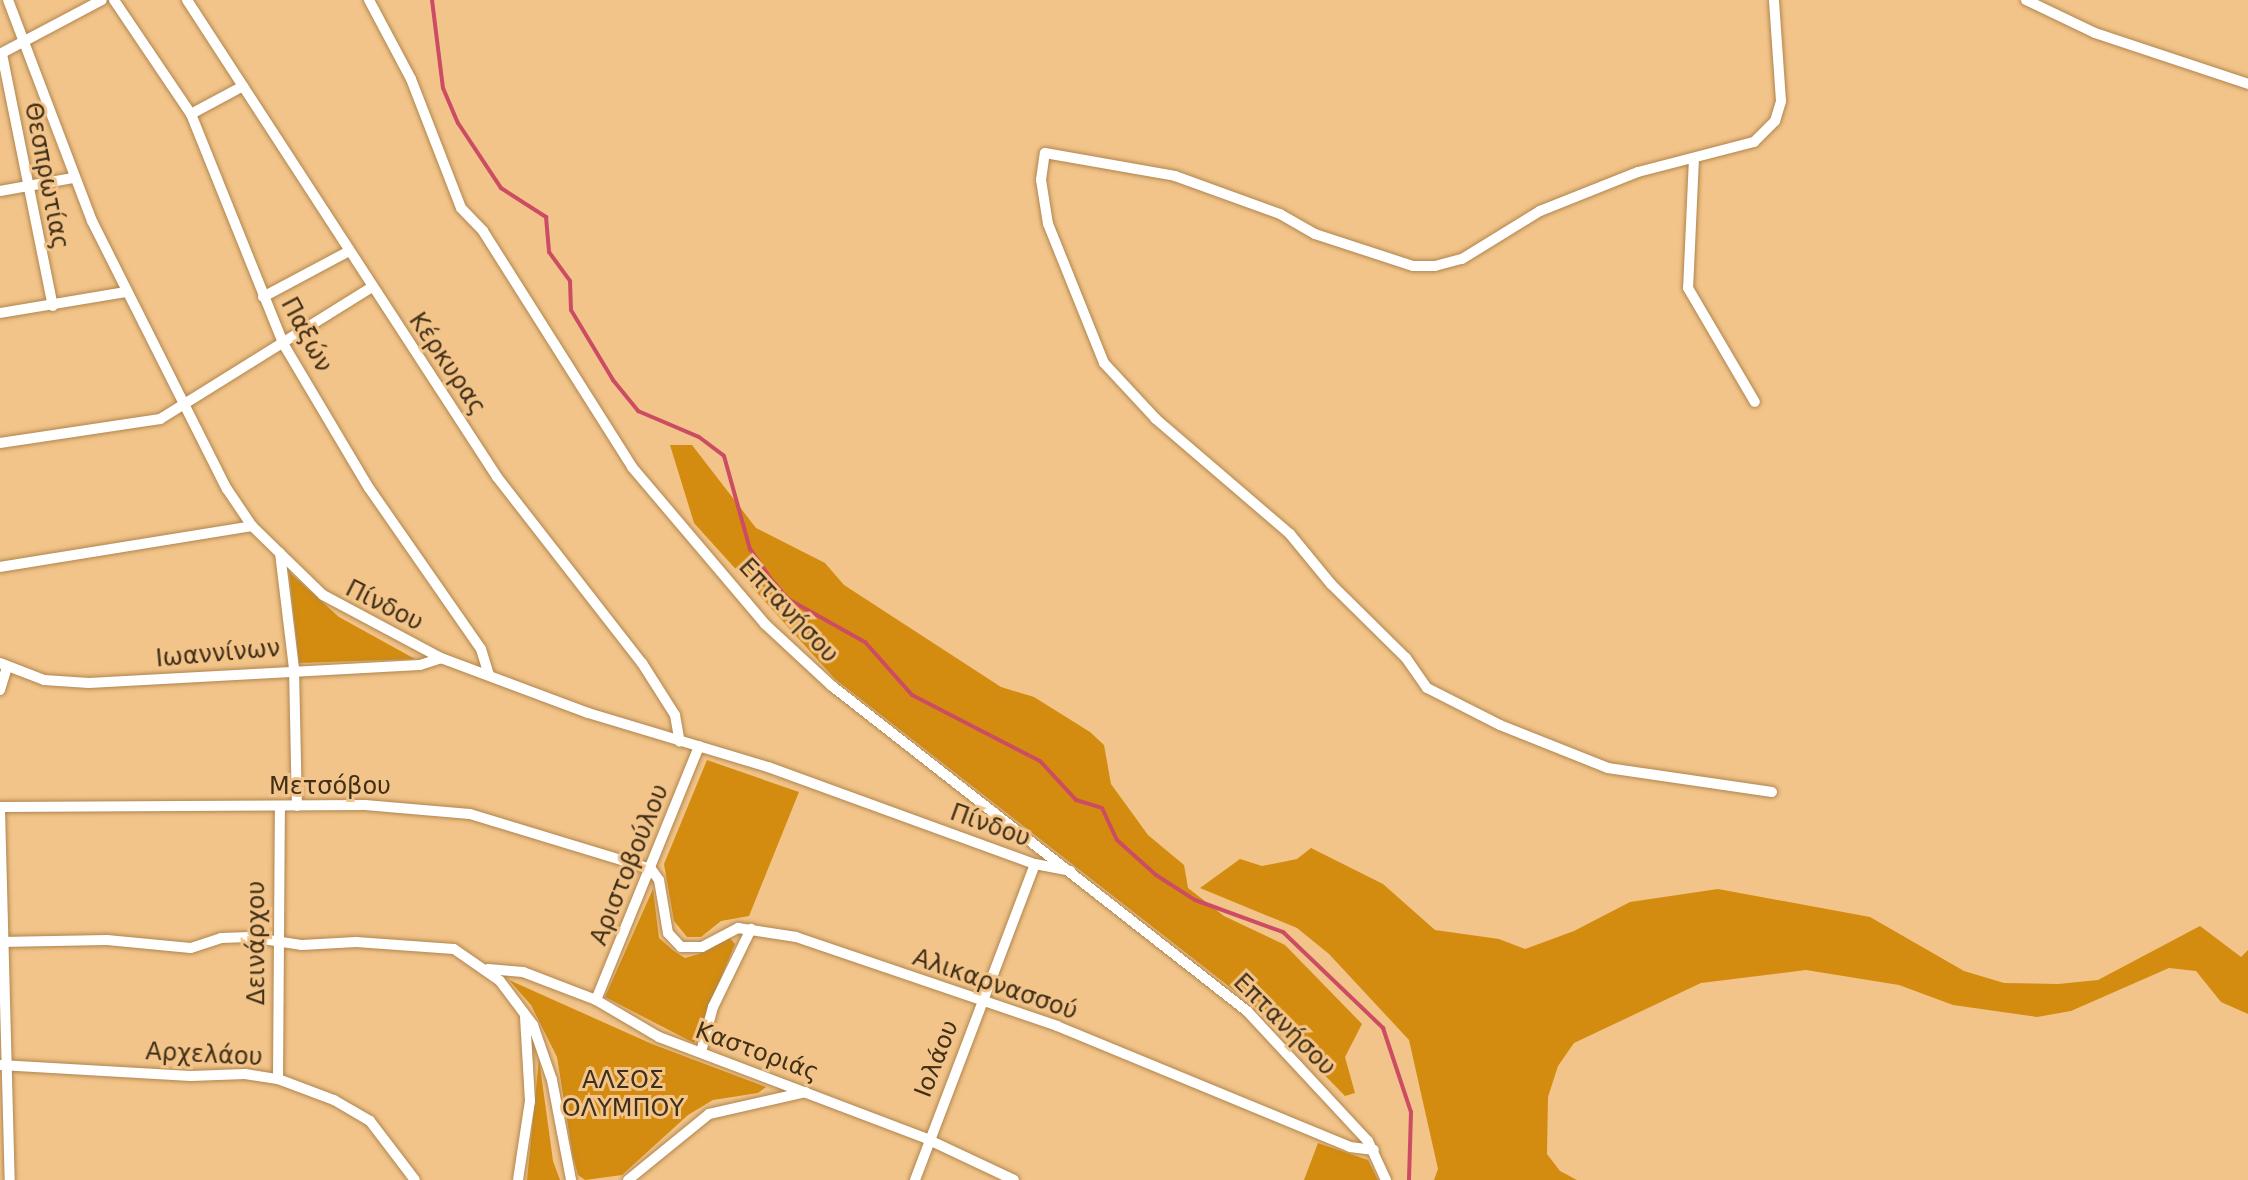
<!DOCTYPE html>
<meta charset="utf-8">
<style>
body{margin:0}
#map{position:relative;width:2248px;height:1180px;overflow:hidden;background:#f2c48a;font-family:"DejaVu Sans",sans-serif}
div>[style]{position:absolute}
.green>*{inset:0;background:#d38c0f}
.stream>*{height:4px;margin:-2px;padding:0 2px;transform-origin:2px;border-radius:2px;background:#cc4d63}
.roads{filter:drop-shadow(0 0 2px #b0854d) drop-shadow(0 0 2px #b0854d)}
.minor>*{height:10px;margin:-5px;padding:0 5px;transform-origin:5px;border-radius:5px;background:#fff}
span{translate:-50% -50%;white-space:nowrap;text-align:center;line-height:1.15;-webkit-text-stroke:6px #f2c48a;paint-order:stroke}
.street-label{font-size:24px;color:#412f17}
.park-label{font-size:24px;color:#3e2f1c}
</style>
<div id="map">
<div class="green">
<div style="clip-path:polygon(670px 445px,692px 445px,756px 528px,825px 563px,844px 585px,1001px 687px,1034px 697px,1090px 732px,1104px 745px,1111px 784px,1148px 835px,1184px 865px,1188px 888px,1224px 916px,1285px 945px,1362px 1024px,1345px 1057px,1355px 1093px,1345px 1096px,1267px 1016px,835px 679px,694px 523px)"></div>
<div style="clip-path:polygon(289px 572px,339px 617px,415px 659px,299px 663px)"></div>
<div style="clip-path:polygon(707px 760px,799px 792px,749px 916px,721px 921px,701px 937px,687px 937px,674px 921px,664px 864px)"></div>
<div style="clip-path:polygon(1311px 848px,1383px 884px,1435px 930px,1499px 939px,1525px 949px,1574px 931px,1630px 902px,1718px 889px,1870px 917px,1964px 971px,2004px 983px,2058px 984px,2098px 980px,2200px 926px,2241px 957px,2248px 950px,2248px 1014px,2221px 1002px,2196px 971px,2169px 968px,2071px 1011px,2037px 1017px,1953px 1005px,1899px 985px,1806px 970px,1701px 983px,1574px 1043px,1558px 1066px,1548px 1097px,1547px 1154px,1560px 1171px,1577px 1180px,1434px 1180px,1438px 1169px,1409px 1040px,1329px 954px,1297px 928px,1200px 888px,1240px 859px,1262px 866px,1297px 859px)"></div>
<div style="clip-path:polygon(653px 889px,659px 938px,674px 951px,685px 958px,699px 954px,728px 936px,735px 944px,694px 1043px,605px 997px)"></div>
<div style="clip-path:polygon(509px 980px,652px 1044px,766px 1087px,758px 1093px,713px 1100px,688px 1115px,622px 1175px,585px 1180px,578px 1175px,573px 1157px,557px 1057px,531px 1005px)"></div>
<div style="clip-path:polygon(539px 1059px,553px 1161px,560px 1180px,527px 1180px)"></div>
<div style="clip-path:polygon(1318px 1143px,1368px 1160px,1378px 1180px,1304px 1180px)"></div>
</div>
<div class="stream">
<div style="left:432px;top:0;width:89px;rotate:82.9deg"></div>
<div style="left:443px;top:88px;width:38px;rotate:67deg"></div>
<div style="left:458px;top:123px;width:78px;rotate:56.5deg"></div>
<div style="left:501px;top:188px;width:54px;rotate:32.8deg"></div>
<div style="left:546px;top:217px;width:35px;rotate:85deg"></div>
<div style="left:549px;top:252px;width:36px;rotate:54deg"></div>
<div style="left:570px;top:281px;width:29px;rotate:88deg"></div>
<div style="left:571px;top:310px;width:82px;rotate:59deg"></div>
<div style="left:613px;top:380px;width:40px;rotate:51deg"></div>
<div style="left:638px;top:411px;width:66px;rotate:23.1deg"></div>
<div style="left:699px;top:437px;width:31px;rotate:37deg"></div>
<div style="left:724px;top:456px;width:97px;rotate:74.4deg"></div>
<div style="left:750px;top:549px;width:35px;rotate:55deg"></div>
<div style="left:770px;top:578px;width:28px;rotate:49deg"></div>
<div style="left:788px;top:599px;width:88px;rotate:29.2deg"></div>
<div style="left:865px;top:642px;width:71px;rotate:48.4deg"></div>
<div style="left:912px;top:695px;width:144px;rotate:27.3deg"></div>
<div style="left:1040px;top:761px;width:53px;rotate:47.3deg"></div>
<div style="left:1076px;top:800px;width:27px;rotate:17deg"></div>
<div style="left:1102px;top:808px;width:35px;rotate:65deg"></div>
<div style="left:1117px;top:840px;width:52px;rotate:41.9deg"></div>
<div style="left:1156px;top:875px;width:46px;rotate:32.7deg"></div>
<div style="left:1195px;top:900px;width:94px;rotate:20deg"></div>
<div style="left:1283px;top:932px;width:139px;rotate:43.8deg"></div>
<div style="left:1383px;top:1028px;width:89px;rotate:71.6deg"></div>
<div style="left:1411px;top:1112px;width:68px;rotate:91.7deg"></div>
</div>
<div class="roads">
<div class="minor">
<div style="left:8px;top:0;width:236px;rotate:69.2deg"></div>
<div style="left:92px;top:221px;width:300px;rotate:63.3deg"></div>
<div style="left:227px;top:489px;width:45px;rotate:56deg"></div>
<div style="left:252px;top:526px;width:99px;rotate:44.2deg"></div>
<div style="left:323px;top:595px;width:134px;rotate:28.1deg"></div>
<div style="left:441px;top:658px;width:157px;rotate:20.5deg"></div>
<div style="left:588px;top:713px;width:188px;rotate:16.7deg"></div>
<div style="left:768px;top:767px;width:284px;rotate:20deg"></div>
<div style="left:1035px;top:864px;width:36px;rotate:11deg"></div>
<div style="left:114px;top:0;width:138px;rotate:56deg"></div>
<div style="left:191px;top:114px;width:249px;rotate:68.1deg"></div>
<div style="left:284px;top:345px;width:166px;rotate:59.3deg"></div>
<div style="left:369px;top:488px;width:196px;rotate:55.2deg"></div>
<div style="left:481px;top:649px;width:27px;rotate:73deg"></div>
<div style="left:187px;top:0;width:569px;rotate:56.98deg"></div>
<div style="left:497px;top:477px;width:236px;rotate:52.1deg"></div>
<div style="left:642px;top:663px;width:62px;rotate:57.6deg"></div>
<div style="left:675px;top:715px;width:27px;rotate:80deg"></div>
<div style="left:369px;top:0;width:89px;rotate:62deg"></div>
<div style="left:411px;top:79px;width:138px;rotate:68.8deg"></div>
<div style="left:461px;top:208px;width:32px;rotate:46deg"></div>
<div style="left:483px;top:231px;width:279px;rotate:57.7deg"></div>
<div style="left:632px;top:467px;width:206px;rotate:49.7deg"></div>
<div style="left:765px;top:624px;width:91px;rotate:42.8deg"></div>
<div style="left:832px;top:686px;width:527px;rotate:38.07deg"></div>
<div style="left:1247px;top:1011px;width:178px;rotate:47.1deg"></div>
<div style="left:1368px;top:1141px;width:43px;rotate:65.2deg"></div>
<div style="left:2026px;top:0;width:76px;rotate:25.6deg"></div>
<div style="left:2095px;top:33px;width:161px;rotate:18.4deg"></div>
<div style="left:0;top:54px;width:115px;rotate:-27.9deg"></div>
<div style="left:2px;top:54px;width:257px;rotate:78.6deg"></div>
<div style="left:191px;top:114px;width:59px;rotate:-28.3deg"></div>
<div style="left:1694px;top:158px;width:130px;rotate:92.6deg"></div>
<div style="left:1688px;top:288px;width:132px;rotate:59.6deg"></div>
<div style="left:0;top:191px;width:74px;rotate:-10.1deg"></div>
<div style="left:263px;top:297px;width:98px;rotate:-28.1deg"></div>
<div style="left:0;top:313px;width:127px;rotate:-9.5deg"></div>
<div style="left:0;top:443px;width:162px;rotate:-8.5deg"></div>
<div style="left:160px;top:419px;width:250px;rotate:-31.9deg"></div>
<div style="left:280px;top:553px;width:116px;rotate:83.1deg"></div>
<div style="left:294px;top:668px;width:138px;rotate:88.8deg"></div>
<div style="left:0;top:567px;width:255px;rotate:-9.2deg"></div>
<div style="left:0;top:663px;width:47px;rotate:21.1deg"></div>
<div style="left:44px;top:680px;width:45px;rotate:3.8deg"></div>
<div style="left:89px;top:683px;width:331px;rotate:-3.1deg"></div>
<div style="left:420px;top:665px;width:22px;rotate:-18deg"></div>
<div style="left:0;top:690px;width:24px;rotate:-73deg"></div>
<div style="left:1772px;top:792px;width:166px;rotate:-171.7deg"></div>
<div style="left:1608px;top:768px;width:116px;rotate:-158.3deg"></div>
<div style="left:1500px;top:725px;width:82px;rotate:-153.1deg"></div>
<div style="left:1427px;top:688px;width:37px;rotate:-125deg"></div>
<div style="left:1406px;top:658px;width:105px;rotate:-135.4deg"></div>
<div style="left:1331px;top:584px;width:65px;rotate:-129.4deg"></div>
<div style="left:1290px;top:534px;width:177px;rotate:-139.4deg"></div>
<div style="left:1156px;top:419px;width:76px;rotate:-132.9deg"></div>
<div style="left:1104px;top:363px;width:150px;rotate:-111.9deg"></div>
<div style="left:1048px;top:224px;width:45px;rotate:-99deg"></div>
<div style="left:1041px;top:180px;width:27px;rotate:-82deg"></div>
<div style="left:1045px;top:153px;width:132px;rotate:10deg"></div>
<div style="left:1175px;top:176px;width:112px;rotate:19.9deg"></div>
<div style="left:1280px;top:214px;width:40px;rotate:29.7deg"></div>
<div style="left:1315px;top:234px;width:103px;rotate:18.1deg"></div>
<div style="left:1413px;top:266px;width:22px"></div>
<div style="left:1435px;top:266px;width:28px;rotate:-15deg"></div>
<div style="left:1462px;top:259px;width:92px;rotate:-31.6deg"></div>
<div style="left:1540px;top:211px;width:105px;rotate:-21.7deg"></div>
<div style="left:1638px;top:172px;width:120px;rotate:-14.5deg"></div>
<div style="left:1754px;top:142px;width:30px;rotate:-45deg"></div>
<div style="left:1775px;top:121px;width:21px;rotate:-73deg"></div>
<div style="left:1781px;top:101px;width:101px;rotate:-94deg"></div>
<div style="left:0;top:807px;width:365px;rotate:-0.3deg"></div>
<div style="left:365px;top:805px;width:105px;rotate:4.9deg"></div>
<div style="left:470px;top:814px;width:189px;rotate:16.9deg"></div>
<div style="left:651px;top:869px;width:14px;rotate:54deg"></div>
<div style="left:659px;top:880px;width:54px;rotate:80.4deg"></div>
<div style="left:668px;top:933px;width:19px;rotate:47deg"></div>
<div style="left:681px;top:947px;width:21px"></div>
<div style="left:702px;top:947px;width:41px;rotate:-27.8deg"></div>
<div style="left:738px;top:928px;width:59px;rotate:8.8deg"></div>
<div style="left:796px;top:937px;width:276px;rotate:18.8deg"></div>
<div style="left:1057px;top:1026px;width:317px;rotate:22.4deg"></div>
<div style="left:1350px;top:1147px;width:24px;rotate:7deg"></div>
<div style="left:0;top:810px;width:370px;rotate:88.5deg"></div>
<div style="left:0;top:942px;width:107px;rotate:-1.1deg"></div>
<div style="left:107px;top:940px;width:84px;rotate:5.4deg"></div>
<div style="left:191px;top:948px;width:32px;rotate:-18deg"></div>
<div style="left:221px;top:938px;width:28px;rotate:-2deg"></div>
<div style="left:249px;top:937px;width:54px;rotate:8.6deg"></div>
<div style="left:302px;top:945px;width:54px;rotate:-3.2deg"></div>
<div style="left:356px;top:942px;width:98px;rotate:4.1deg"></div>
<div style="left:454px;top:949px;width:56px;rotate:34.8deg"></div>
<div style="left:500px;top:981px;width:55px;rotate:53.1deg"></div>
<div style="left:533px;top:1025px;width:58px;rotate:70.9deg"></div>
<div style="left:552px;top:1080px;width:102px;rotate:79.2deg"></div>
<div style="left:488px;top:969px;width:35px;rotate:5deg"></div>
<div style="left:523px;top:972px;width:78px;rotate:21deg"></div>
<div style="left:596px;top:1000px;width:73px;rotate:30.4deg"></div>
<div style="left:659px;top:1037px;width:287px;rotate:20.8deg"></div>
<div style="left:927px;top:1139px;width:96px;rotate:25.2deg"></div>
<div style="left:596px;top:1000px;width:274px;rotate:-67.9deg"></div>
<div style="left:701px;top:1052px;width:47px;rotate:-75.1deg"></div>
<div style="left:713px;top:1007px;width:87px;rotate:-64deg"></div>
<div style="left:0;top:1065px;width:191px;rotate:3.3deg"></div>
<div style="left:191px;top:1076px;width:54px;rotate:-2.1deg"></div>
<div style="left:245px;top:1074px;width:33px;rotate:9deg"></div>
<div style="left:278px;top:1079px;width:60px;rotate:20.6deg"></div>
<div style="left:334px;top:1100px;width:42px;rotate:30.3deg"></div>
<div style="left:370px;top:1121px;width:74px;rotate:52.7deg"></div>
<div style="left:278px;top:1079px;width:272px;rotate:-89.6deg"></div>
<div style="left:518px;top:1180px;width:80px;rotate:-81.4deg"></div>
<div style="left:530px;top:1101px;width:84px;rotate:-93.4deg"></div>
<div style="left:628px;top:1180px;width:104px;rotate:-39.2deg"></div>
<div style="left:709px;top:1114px;width:99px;rotate:-12.8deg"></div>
<div style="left:915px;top:1180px;width:338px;rotate:-69.2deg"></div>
</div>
</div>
<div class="street-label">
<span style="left:46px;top:176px;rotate:79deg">Θεσπρωτίας</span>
<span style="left:306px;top:335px;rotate:62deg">Παξών</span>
<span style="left:447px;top:364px;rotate:56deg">Κέρκυρας</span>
<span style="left:384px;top:606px;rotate:27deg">Πίνδου</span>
<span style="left:788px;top:611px;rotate:47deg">Επτανήσου</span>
<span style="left:218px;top:654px;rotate:-5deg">Ιωαννίνων</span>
<span style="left:330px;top:787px">Μετσόβου</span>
<span style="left:990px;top:826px;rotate:20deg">Πίνδου</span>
<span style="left:630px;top:865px;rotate:-68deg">Αριστοβούλου</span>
<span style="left:257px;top:943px;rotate:-90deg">Δεινάρχου</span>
<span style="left:995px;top:985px;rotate:19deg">Αλικαρνασσού</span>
<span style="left:1284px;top:1025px;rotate:45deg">Επτανήσου</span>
<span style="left:757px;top:1052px;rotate:20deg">Καστοριάς</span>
<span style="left:204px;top:1055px;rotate:3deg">Αρχελάου</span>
<span style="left:937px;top:1059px;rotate:-69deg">Ιολάου</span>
</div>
<div class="park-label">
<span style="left:623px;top:1095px">ΑΛΣΟΣ<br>ΟΛΥΜΠΟΥ</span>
</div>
</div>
